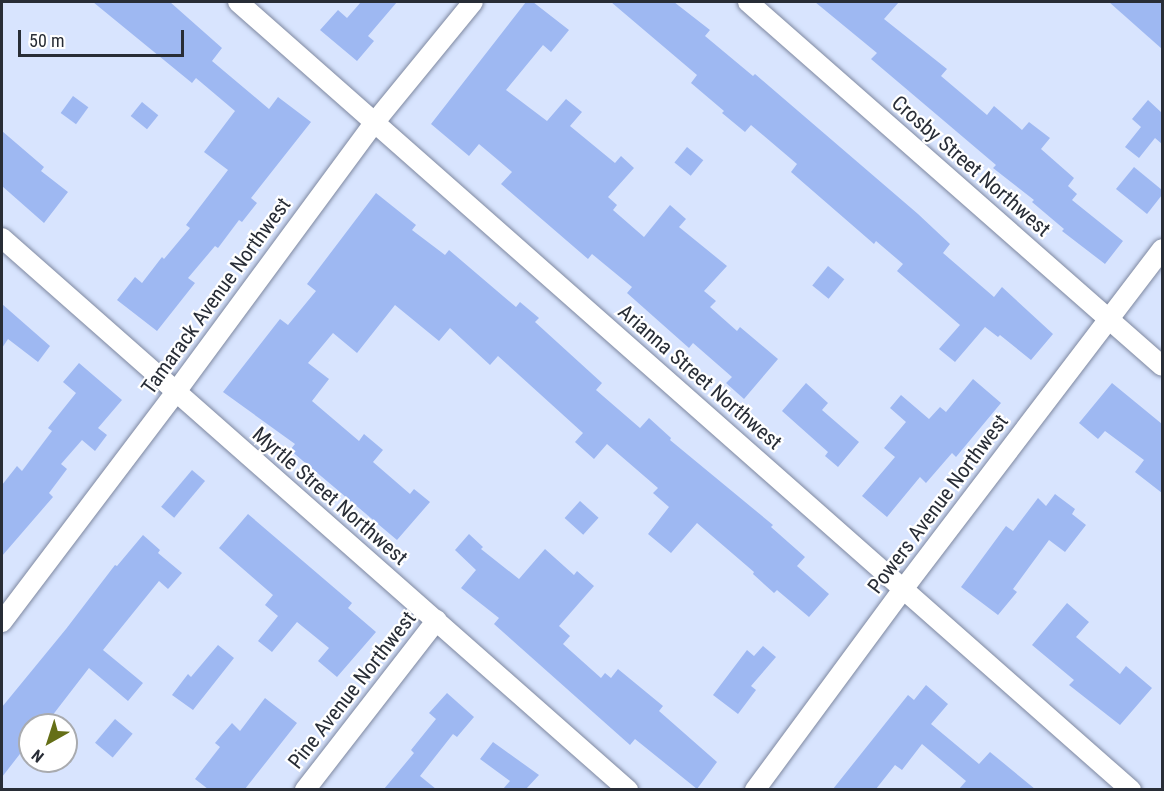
<!DOCTYPE html>
<style>
body{margin:0}
#map{position:relative;width:1164px;height:791px;overflow:hidden;background:#d8e4fe;font-family:"Roboto Condensed",sans-serif}
div>[style]{position:absolute}
.building>*{inset:0;background:#9eb8f2;transform-origin:0 0}
.roads{filter:drop-shadow(0 0 2px #7e88a0) drop-shadow(0 0 2px #7e88a0)}
.street>*{height:20px;margin:-10px;padding:0 10px;transform-origin:10px;border-radius:10px;background:#fff}
span{translate:-50% -50%;white-space:nowrap;text-align:center;line-height:1.15;-webkit-text-stroke:4.5px #fff;paint-order:stroke}
.street-label{font-size:21px;color:#282d36}
.frame{position:absolute;inset:0;border:3px solid #282d36;pointer-events:none}
.north{position:absolute;left:18px;top:713px;width:60px;height:60px;box-sizing:border-box;background:#fff;border:2px solid #a9abaf;border-radius:50%;rotate:219deg;font-size:16px;font-weight:700;line-height:24px;text-align:center;color:#282d36}
.north::after{content:'';display:block;margin:auto;width:21px;height:27px;background:#656f17;clip-path:polygon(50% 0,100% 100%,50% 72%,0 100%)}
.scale{position:absolute;left:18px;top:30px;width:166px;height:27px;box-sizing:border-box;border:3px solid #282d36;border-top:0;padding-left:8px;font-size:18px;line-height:21px;white-space:nowrap;color:#282d36;-webkit-text-stroke:4px #fff;paint-order:stroke}
</style>
<div id="map">
<div class="building">
<div style="clip-path:polygon(93px 2px,170px 2px,222px 48px,212px 61px,269px 109px,278px 97px,311px 122px,251px 198px,257px 203px,242px 222px,239px 220px,218px 248px,215px 246px,188px 278px,195px 283px,157px 331px,117px 300px,135px 277px,142px 283px,162px 257px,164px 259px,190px 228px,186px 225px,228px 170px,204px 152px,235px 111px,196px 78px,192px 83px)"></div>
<div style="clip-path:polygon(361px 2px,397px 2px,368px 36px,374px 41px,357px 61px,320px 30px,338px 10px,347px 18px)"></div>
<div style="clip-path:polygon(526px 2px,533px 2px,569px 30px,551px 52px,543px 45px,506px 90px,547px 121px,566px 99px,582px 112px,570px 126px,615px 163px,621px 156px,634px 168px,608px 197px,617px 205px,613px 210px,644px 237px,670px 205px,686px 219px,679px 227px,727px 266px,704px 291px,716px 301px,710px 307px,737px 331px,740px 327px,778px 359px,744px 399px,726px 383px,732px 377px,693px 343px,689px 348px,627px 293px,632px 287px,592px 254px,588px 259px,501px 184px,512px 172px,479px 144px,469px 156px,431px 124px)"></div>
<div style="clip-path:polygon(611px 2px,674px 2px,710px 30px,705px 36px,753px 76px,755px 74px,918px 214px,950px 244px,943px 253px,994px 297px,1002px 287px,1053px 334px,1031px 360px,1000px 335px,998px 337px,985px 327px,955px 362px,939px 349px,960px 325px,897px 271px,903px 264px,876px 241px,874px 244px,791px 172px,797px 164px,751px 125px,745px 132px,722px 113px,724px 111px,691px 83px,697px 75px)"></div>
<div style="clip-path:polygon(815px 2px,899px 2px,884px 19px,947px 69px,941px 76px,987px 115px,994px 106px,1022px 130px,1029px 122px,1050px 138px,1041px 149px,1074px 178px,1068px 186px,1077px 194px,1072px 200px,1123px 241px,1105px 264px,1062px 231px,1064px 229px,1032px 202px,1034px 200px,993px 168px,996px 165px,871px 59px,877px 53px)"></div>
<div style="clip-path:polygon(1109px 2px,1162px 2px,1162px 49px)"></div>
<div style="left:73px;top:96px;width:19px;height:21px;rotate:36deg"></div>
<div style="clip-path:polygon(1148px 100px,1162px 113px,1162px 144px,1155px 138px,1139px 158px,1125px 147px,1141px 127px,1132px 119px)"></div>
<div style="left:142px;top:102px;width:21px;height:18px;rotate:39deg"></div>
<div style="clip-path:polygon(2px 131px,44px 167px,41px 171px,68px 192px,44px 223px,2px 186px)"></div>
<div style="left:687px;top:147px;width:21px;height:20px;rotate:39deg"></div>
<div style="clip-path:polygon(1134px 167px,1162px 190px,1162px 195px,1147px 214px,1116px 189px)"></div>
<div style="clip-path:polygon(376px 193px,416px 225px,412px 230px,445px 255px,449px 250px,516px 307px,520px 302px,539px 318px,535px 322px,602px 383px,596px 390px,640px 428px,649px 418px,671px 438px,670px 440px,773px 525px,771px 527px,805px 557px,797px 566px,829px 594px,809px 617px,777px 590px,774px 593px,753px 574px,754px 572px,697px 523px,671px 553px,648px 534px,669px 507px,653px 493px,658px 488px,607px 444px,594px 459px,575px 442px,583px 433px,498px 356px,490px 365px,450px 328px,439px 341px,395px 305px,357px 353px,333px 333px,308px 363px,329px 379px,312px 401px,359px 441px,364px 434px,383px 450px,373px 462px,410px 494px,414px 489px,430px 502px,397px 540px,290px 450px,295px 444px,223px 392px,280px 319px,288px 325px,316px 291px,307px 284px)"></div>
<div style="left:828px;top:266px;width:21px;height:25px;rotate:39deg"></div>
<div style="clip-path:polygon(2px 304px,50px 346px,38px 362px,8px 339px,2px 348px)"></div>
<div style="clip-path:polygon(79px 363px,122px 400px,98px 428px,107px 435px,95px 451px,82px 440px,61px 464px,67px 469px,49px 493px,53px 497px,2px 556px,2px 485px,17px 466px,22px 471px,52px 431px,48px 428px,76px 393px,63px 382px)"></div>
<div style="clip-path:polygon(973px 379px,1001px 403px,956px 457px,952px 453px,926px 483px,920px 477px,887px 517px,862px 496px,895px 457px,884px 448px,906px 422px,890px 408px,901px 395px,929px 419px,940px 407px,946px 412px)"></div>
<div style="clip-path:polygon(806px 383px,828px 403px,822px 410px,859px 442px,838px 467px,825px 456px,828px 452px,782px 411px)"></div>
<div style="clip-path:polygon(1112px 383px,1162px 424px,1162px 493px,1135px 472px,1144px 460px,1105px 431px,1098px 439px,1079px 423px)"></div>
<div style="left:192px;top:470px;width:17px;height:48px;rotate:40deg"></div>
<div style="clip-path:polygon(1055px 494px,1075px 509px,1072px 514px,1086px 525px,1065px 552px,1049px 540px,1013px 589px,1017px 592px,998px 615px,961px 587px,1006px 526px,1013px 531px,1038px 498px,1046px 506px)"></div>
<div style="left:580px;top:501px;width:25px;height:23px;rotate:42deg"></div>
<div style="clip-path:polygon(248px 514px,352px 603px,348px 608px,376px 632px,337px 677px,318px 661px,329px 648px,297px 622px,272px 652px,258px 641px,278px 616px,265px 605px,273px 595px,219px 548px)"></div>
<div style="clip-path:polygon(469px 534px,483px 547px,481px 549px,519px 579px,545px 549px,574px 575px,577px 571px,594px 586px,559px 626px,570px 636px,563px 644px,601px 678px,605px 673px,611px 678px,618px 669px,663px 706px,659px 711px,717px 762px,697px 789px,635px 739px,630px 745px,494px 624px,499px 618px,461px 588px,476px 570px,455px 550px)"></div>
<div style="clip-path:polygon(143px 535px,160px 550px,158px 553px,182px 573px,168px 589px,159px 581px,103px 650px,143px 683px,128px 701px,89px 668px,45px 725px,30px 725px,30px 741px,2px 777px,2px 707px,66px 629px,115px 565px,117px 566px)"></div>
<div style="clip-path:polygon(1067px 603px,1089px 622px,1076px 637px,1120px 674px,1126px 666px,1152px 688px,1120px 725px,1069px 685px,1074px 680px,1032px 645px)"></div>
<div style="clip-path:polygon(218px 645px,234px 658px,193px 710px,172px 695px,188px 674px,191px 677px)"></div>
<div style="clip-path:polygon(763px 646px,776px 657px,751px 686px,756px 690px,738px 714px,713px 695px,747px 650px,754px 656px)"></div>
<div style="clip-path:polygon(926px 685px,948px 704px,931px 724px,979px 764px,990px 752px,1035px 789px,959px 789px,966px 781px,922px 744px,902px 770px,895px 765px,876px 789px,833px 789px,908px 695px,914px 700px)"></div>
<div style="clip-path:polygon(447px 693px,474px 717px,457px 737px,453px 734px,420px 776px,436px 789px,384px 789px,414px 753px,411px 750px,436px 719px,429px 713px)"></div>
<div style="clip-path:polygon(265px 698px,297px 723px,245px 789px,208px 789px,195px 779px,220px 747px,215px 743px,232px 723px,240px 731px)"></div>
<div style="left:115px;top:719px;width:23px;height:31px;rotate:40deg"></div>
<div style="clip-path:polygon(493px 742px,539px 775px,526px 789px,503px 789px,510px 781px,480px 759px)"></div>
</div>
<div class="roads">
<div class="street">
<div style="left:238px;top:2px;width:1191px;rotate:41.43deg"></div>
<div style="left:748px;top:2px;width:551px;rotate:41.32deg"></div>
<div style="left:2px;top:238px;width:835px;rotate:41.41deg"></div>
<div style="left:2px;top:622px;width:287px;rotate:-52.9deg"></div>
<div style="left:175px;top:393px;width:335px;rotate:-53.6deg"></div>
<div style="left:374px;top:123px;width:156px;rotate:-50.7deg"></div>
<div style="left:305px;top:790px;width:215px;rotate:-52.2deg"></div>
<div style="left:755px;top:790px;width:251px;rotate:-53.6deg"></div>
<div style="left:904px;top:588px;width:426px;rotate:-52.7deg"></div>
</div>
</div>
<div class="street-label">
<span style="left:971px;top:166px;rotate:41deg">Crosby Street Northwest</span>
<span style="left:216px;top:296px;rotate:-54deg">Tamarack Avenue Northwest</span>
<span style="left:700px;top:377px;rotate:41deg">Arianna Street Northwest</span>
<span style="left:330px;top:496px;rotate:41deg">Myrtle Street Northwest</span>
<span style="left:938px;top:504px;rotate:-53deg">Powers Avenue Northwest</span>
<span style="left:352px;top:690px;rotate:-52deg">Pine Avenue Northwest</span>
</div>
<div class="frame"></div>
<div class="north">N</div>
<div class="scale">50 m</div>
</div>
